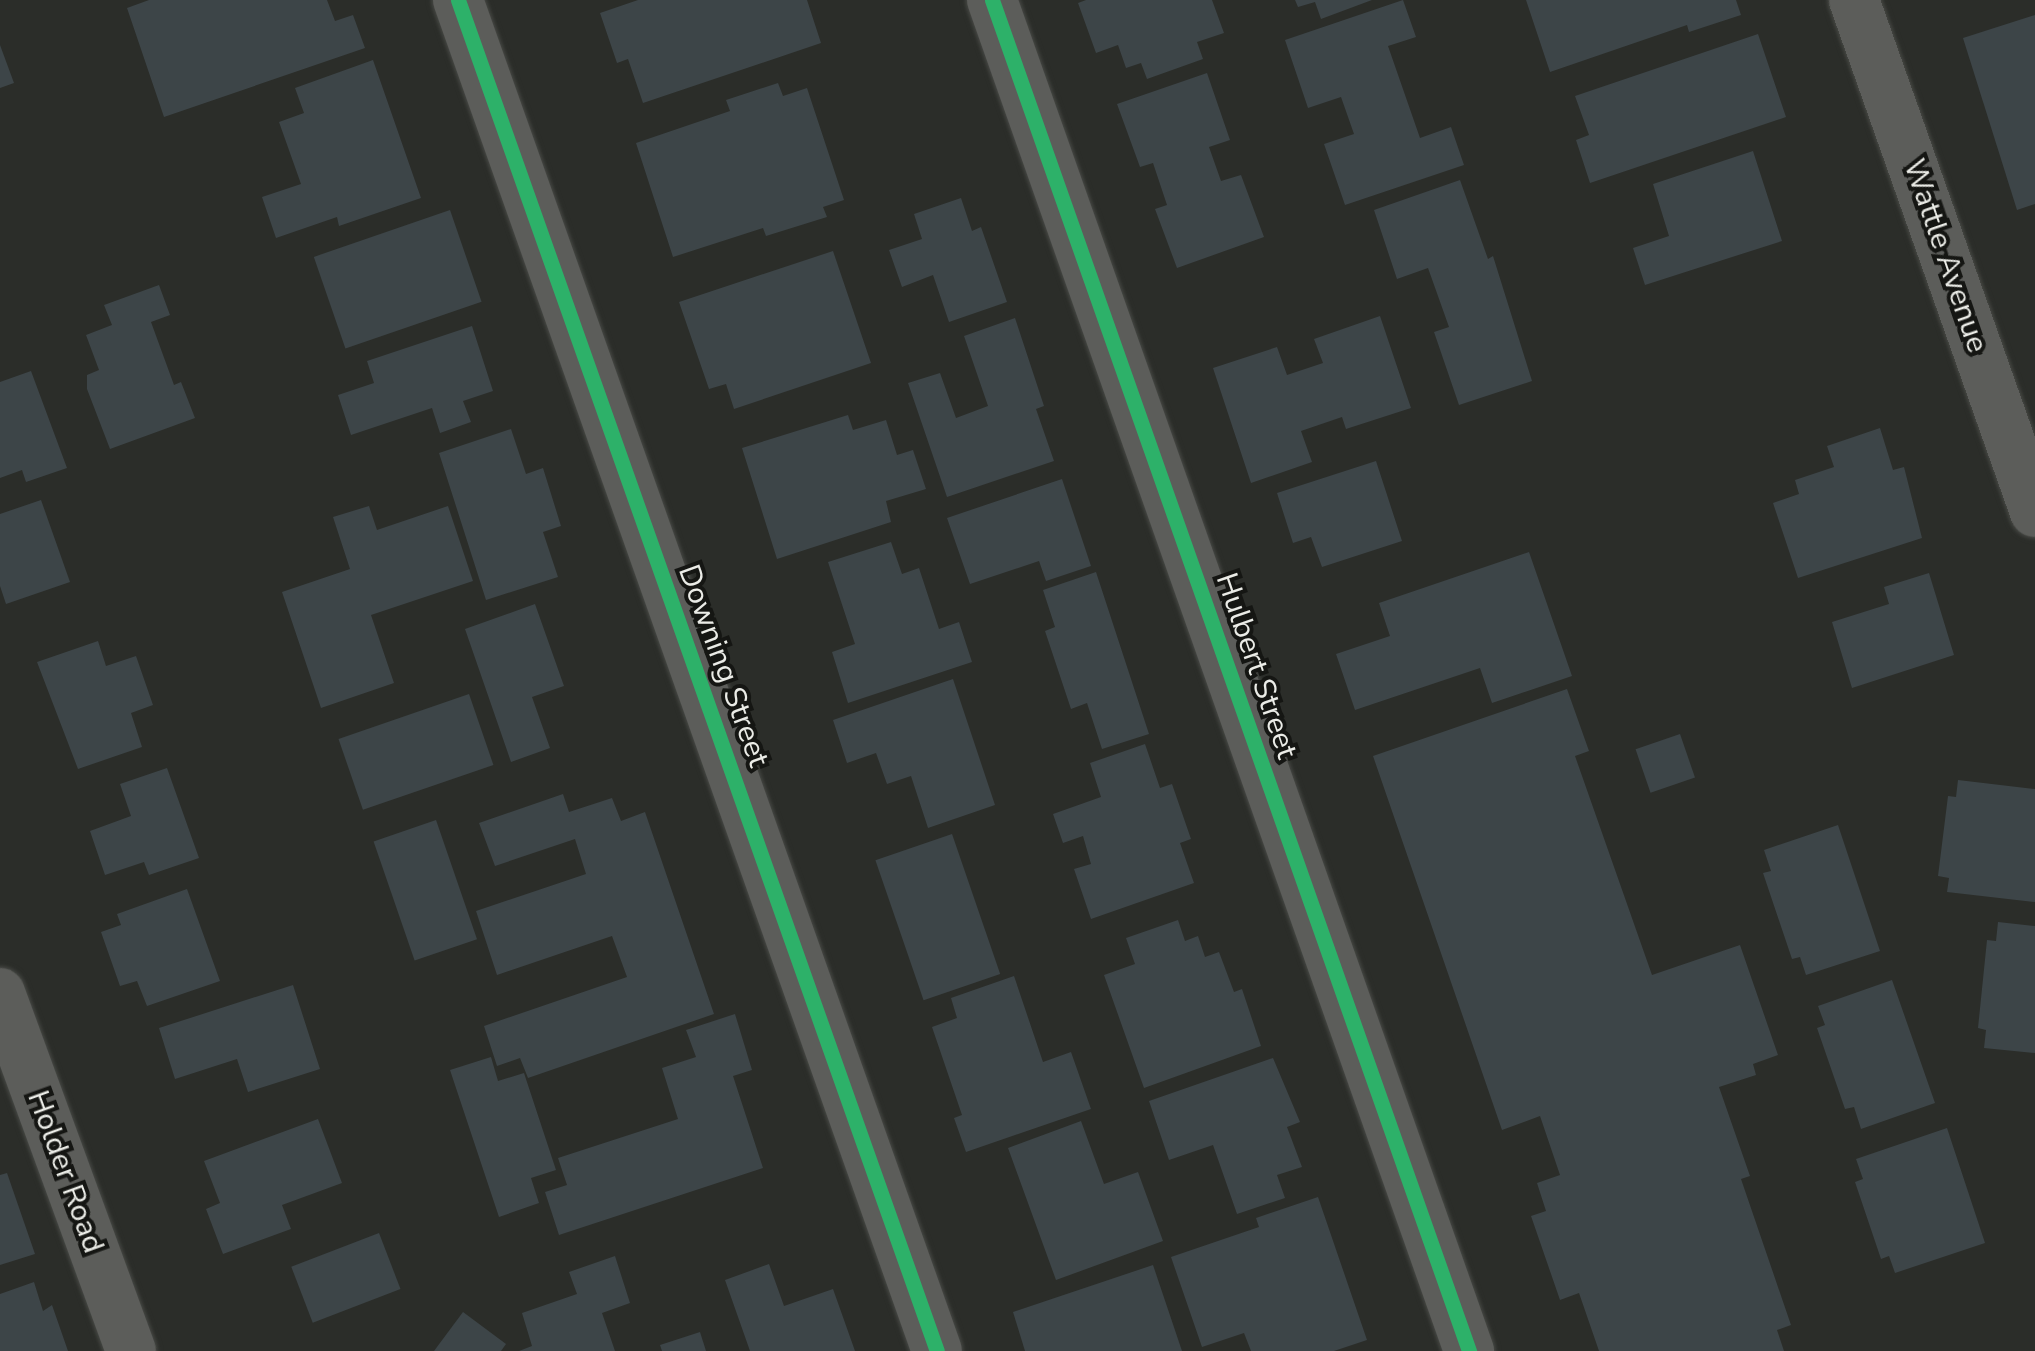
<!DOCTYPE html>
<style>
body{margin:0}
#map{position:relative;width:2035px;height:1351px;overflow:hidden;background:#2b2d29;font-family:"Nunito Sans",sans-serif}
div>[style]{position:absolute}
.building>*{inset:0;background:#3d4548;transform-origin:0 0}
.roads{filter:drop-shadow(0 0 2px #474945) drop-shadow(0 0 2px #474945)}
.minor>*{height:50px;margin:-25px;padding:0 25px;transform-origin:25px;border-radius:25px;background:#5c5d5a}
.cycleway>*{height:15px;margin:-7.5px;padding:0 7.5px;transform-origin:7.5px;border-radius:7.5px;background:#2db169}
span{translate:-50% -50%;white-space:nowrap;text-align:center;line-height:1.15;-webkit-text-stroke:8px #151613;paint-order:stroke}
.street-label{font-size:30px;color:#ebece7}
</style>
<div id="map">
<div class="building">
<div style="clip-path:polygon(149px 0,327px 0,335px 21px,353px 15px,365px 48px,164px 117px,127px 8px)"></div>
<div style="clip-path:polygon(638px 0,807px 0,821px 43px,643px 103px,628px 59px,617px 63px,600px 13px)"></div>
<div style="clip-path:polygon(1086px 0,1212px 0,1224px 33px,1197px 42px,1203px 59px,1147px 79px,1141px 63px,1126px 68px,1118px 45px,1096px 53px,1078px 3px)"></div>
<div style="clip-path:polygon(1295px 0,1372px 0,1321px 19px,1315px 2px,1298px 7px)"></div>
<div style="clip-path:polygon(1403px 0,1416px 37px,1388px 46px,1420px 138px,1451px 127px,1464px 165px,1345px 205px,1324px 144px,1354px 134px,1341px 97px,1308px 108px,1285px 40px)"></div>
<div style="clip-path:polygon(1526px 0,1736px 0,1741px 15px,1689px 32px,1687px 25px,1550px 72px)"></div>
<div style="clip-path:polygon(2035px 15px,2035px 204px,2017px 210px,1963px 38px)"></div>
<div style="clip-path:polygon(1758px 34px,1786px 117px,1590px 183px,1576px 140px,1589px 135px,1575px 96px)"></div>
<div style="clip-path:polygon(0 45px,14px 83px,0 88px)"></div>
<div style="clip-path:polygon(373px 60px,421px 198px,339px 226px,337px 217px,276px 238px,262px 197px,301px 184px,279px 122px,304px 113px,295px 88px)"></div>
<div style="clip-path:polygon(1207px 73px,1230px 140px,1209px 147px,1221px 181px,1241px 175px,1264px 237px,1177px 268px,1155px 209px,1167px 205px,1153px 163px,1140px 167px,1117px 104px)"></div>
<div style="clip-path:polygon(778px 83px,783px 96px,807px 88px,844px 200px,823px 207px,827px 217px,766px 236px,763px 228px,673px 257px,636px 143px,730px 111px,726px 100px)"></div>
<div style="clip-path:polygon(1753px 151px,1782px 241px,1645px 285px,1633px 248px,1669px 236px,1653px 184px)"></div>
<div style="clip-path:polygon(1460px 180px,1488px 259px,1493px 256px,1532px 381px,1459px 405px,1434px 332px,1449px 327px,1428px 268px,1397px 279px,1374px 210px)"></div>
<div style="clip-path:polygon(961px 198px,972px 231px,981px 227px,1007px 302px,949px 322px,933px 275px,902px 287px,889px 250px,922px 239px,914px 214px)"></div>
<div style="left:450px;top:210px;width:97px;height:144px;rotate:71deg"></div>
<div style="clip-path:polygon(833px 251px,871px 363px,734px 409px,726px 384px,709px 389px,679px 302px)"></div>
<div style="clip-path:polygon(159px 285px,170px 315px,151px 322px,174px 385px,181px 382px,195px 418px,110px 449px,87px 389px,87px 375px,99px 370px,86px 335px,112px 325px,104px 305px)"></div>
<div style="clip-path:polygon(1380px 316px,1411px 408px,1346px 429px,1342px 417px,1301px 431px,1312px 462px,1251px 483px,1213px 368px,1277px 347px,1287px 375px,1323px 363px,1314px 339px)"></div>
<div style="clip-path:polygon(1015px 318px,1044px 406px,1036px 409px,1054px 461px,947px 497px,908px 383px,940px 373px,956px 418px,988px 406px,964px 336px)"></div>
<div style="clip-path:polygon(472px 326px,493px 391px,463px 401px,471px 422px,440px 433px,432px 408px,351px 435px,338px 395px,374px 383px,367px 361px)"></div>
<div style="clip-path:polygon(31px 371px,67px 468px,26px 482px,22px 470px,0 478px,0 382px)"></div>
<div style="clip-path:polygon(848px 415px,853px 430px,886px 420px,897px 455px,913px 450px,926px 489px,886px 501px,891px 522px,777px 559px,742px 448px)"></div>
<div style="clip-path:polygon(1880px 428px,1893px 470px,1904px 467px,1922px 538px,1798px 578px,1773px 503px,1799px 494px,1795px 480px,1834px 467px,1827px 446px)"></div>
<div style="clip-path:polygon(511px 429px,526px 474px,543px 468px,561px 526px,543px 532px,558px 577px,486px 600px,439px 453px)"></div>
<div style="clip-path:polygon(1376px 461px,1402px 541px,1322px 567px,1311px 537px,1293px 543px,1277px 493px)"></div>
<div style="clip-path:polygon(1062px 479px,1091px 566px,1046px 581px,1039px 561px,970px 584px,947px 518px)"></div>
<div style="clip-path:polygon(41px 500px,70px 582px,6px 604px,0 586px,0 514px)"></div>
<div style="clip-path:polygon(369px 506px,377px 530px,448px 506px,473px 581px,371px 615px,394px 683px,321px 708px,282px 592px,350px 569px,333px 517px)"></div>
<div style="clip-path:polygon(891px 542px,902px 574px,919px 568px,939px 629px,959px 622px,972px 662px,848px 703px,832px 652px,855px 644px,828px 562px)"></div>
<div style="clip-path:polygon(1529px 552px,1572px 676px,1492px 703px,1480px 668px,1355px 710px,1336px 654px,1390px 636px,1379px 603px)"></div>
<div style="clip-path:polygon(1096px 572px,1149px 734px,1102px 749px,1087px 703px,1071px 709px,1045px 631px,1055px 627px,1043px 590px)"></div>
<div style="clip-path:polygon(1929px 573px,1954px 655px,1852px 688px,1832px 622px,1889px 604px,1884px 587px)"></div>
<div style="clip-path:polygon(535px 604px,564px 686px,532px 697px,550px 748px,511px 762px,465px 629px)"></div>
<div style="clip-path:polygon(98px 641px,106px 666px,136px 656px,153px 705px,131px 713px,142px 747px,78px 769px,37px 662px)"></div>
<div style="clip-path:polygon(953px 679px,995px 805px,928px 828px,911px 776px,887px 784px,876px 753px,847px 763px,833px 720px)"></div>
<div style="clip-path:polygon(1567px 689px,1589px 751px,1575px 756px,1652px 975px,1740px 945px,1778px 1055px,1753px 1064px,1756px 1075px,1719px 1087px,1750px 1176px,1741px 1179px,1791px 1325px,1777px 1330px,1784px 1351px,1599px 1351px,1579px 1293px,1560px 1300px,1531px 1216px,1546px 1211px,1537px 1183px,1560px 1175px,1540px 1116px,1502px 1130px,1373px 756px)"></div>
<div style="left:469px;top:694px;width:75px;height:138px;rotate:71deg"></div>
<div style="left:1680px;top:734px;width:46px;height:47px;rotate:71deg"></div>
<div style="clip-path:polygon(1145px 744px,1160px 788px,1172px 784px,1191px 839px,1180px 843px,1194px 883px,1091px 919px,1074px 869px,1091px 864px,1083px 836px,1063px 843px,1053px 814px,1101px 797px,1090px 763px)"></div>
<div style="clip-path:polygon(167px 768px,199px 858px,149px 875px,144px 862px,105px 875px,90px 831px,131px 816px,120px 784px)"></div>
<div style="clip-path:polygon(1958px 780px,2035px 789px,2035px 902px,1947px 892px,1949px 878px,1938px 876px,1948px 796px,1956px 797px)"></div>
<div style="clip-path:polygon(563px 794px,569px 812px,612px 798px,621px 821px,645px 812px,714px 1014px,528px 1078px,520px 1058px,497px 1066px,484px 1026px,627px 977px,612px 936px,497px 975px,476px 911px,586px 874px,575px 839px,495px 866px,479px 823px)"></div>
<div style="left:436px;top:820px;width:126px;height:66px;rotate:71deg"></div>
<div style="clip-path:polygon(1838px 825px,1880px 951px,1806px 975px,1800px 957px,1792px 959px,1763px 873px,1771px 871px,1764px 850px)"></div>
<div style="left:952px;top:834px;width:148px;height:81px;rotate:71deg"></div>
<div style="clip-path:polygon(187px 889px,220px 981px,147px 1006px,137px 981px,120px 986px,101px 932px,121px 925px,117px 914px)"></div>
<div style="clip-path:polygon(1178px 920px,1185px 941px,1198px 936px,1205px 957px,1219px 952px,1234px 992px,1242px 989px,1261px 1046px,1144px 1088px,1104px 975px,1135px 964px,1126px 938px)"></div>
<div style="clip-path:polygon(1998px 922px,2035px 926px,2035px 1053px,1984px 1048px,1986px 1030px,1978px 1028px,1987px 940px,1996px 941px)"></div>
<div style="clip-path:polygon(1014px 976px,1043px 1062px,1071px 1052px,1091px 1109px,966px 1152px,954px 1118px,962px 1115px,932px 1027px,957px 1018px,951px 998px)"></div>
<div style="clip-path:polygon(1892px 980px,1935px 1103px,1861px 1129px,1854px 1107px,1845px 1109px,1817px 1028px,1825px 1025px,1818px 1006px)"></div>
<div style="clip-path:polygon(293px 985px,320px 1069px,248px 1092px,237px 1059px,175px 1079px,159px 1028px)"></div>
<div style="clip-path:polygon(735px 1014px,752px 1070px,733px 1076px,763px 1168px,559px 1235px,545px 1192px,567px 1185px,558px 1158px,678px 1119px,662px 1068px,696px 1057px,686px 1030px)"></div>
<div style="clip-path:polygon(491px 1057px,498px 1081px,524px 1073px,556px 1170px,531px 1178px,539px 1203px,499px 1217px,450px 1070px)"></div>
<div style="clip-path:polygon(1273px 1058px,1300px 1122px,1287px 1127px,1302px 1167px,1277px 1175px,1285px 1198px,1237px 1214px,1213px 1145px,1169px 1160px,1149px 1101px)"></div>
<div style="clip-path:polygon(318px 1119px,342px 1183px,282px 1205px,291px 1229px,223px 1254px,206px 1209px,220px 1203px,204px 1161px)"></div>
<div style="clip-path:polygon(1081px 1121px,1104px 1184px,1138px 1172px,1163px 1241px,1056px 1280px,1008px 1148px)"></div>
<div style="clip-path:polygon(1947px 1128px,1985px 1243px,1895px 1273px,1889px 1256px,1881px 1259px,1855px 1182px,1863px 1179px,1856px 1159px)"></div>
<div style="clip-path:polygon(7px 1173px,35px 1254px,0 1265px,0 1175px)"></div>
<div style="clip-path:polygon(1318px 1197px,1367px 1340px,1334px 1351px,1251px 1351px,1244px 1333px,1202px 1347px,1171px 1257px,1259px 1227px,1256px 1218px)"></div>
<div style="left:379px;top:1233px;width:60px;height:94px;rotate:69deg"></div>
<div style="clip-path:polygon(615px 1256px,630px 1303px,602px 1313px,615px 1351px,519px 1351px,532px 1346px,522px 1313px,577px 1294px,569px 1272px)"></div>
<div style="clip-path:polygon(769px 1264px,784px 1306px,833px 1289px,855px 1351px,750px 1351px,725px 1280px)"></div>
<div style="clip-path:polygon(1153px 1265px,1182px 1351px,1025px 1351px,1013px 1312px)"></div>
<div style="clip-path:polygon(34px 1282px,43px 1311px,52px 1305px,68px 1351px,0 1351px,0 1294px)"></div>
<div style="clip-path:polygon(463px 1312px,506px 1344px,501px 1351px,434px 1351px)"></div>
<div style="clip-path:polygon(700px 1332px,706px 1351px,662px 1351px,660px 1345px)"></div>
</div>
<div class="roads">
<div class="minor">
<div style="left:458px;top:0;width:1433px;rotate:70.48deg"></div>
<div style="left:992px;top:0;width:1433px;rotate:70.55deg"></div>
<div style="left:1854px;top:0;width:543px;rotate:70.53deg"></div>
<div style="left:0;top:993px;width:381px;rotate:69.9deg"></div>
</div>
</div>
<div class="cycleway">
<div style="left:458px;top:0;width:1433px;rotate:70.48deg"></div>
<div style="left:992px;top:0;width:1433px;rotate:70.55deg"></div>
</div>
<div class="street-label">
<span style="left:1945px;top:256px;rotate:71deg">Wattle Avenue</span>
<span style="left:723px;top:666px;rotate:70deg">Downing Street</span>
<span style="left:1256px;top:666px;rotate:71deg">Hulbert Street</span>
<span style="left:65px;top:1172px;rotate:70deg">Holder Road</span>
</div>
</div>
